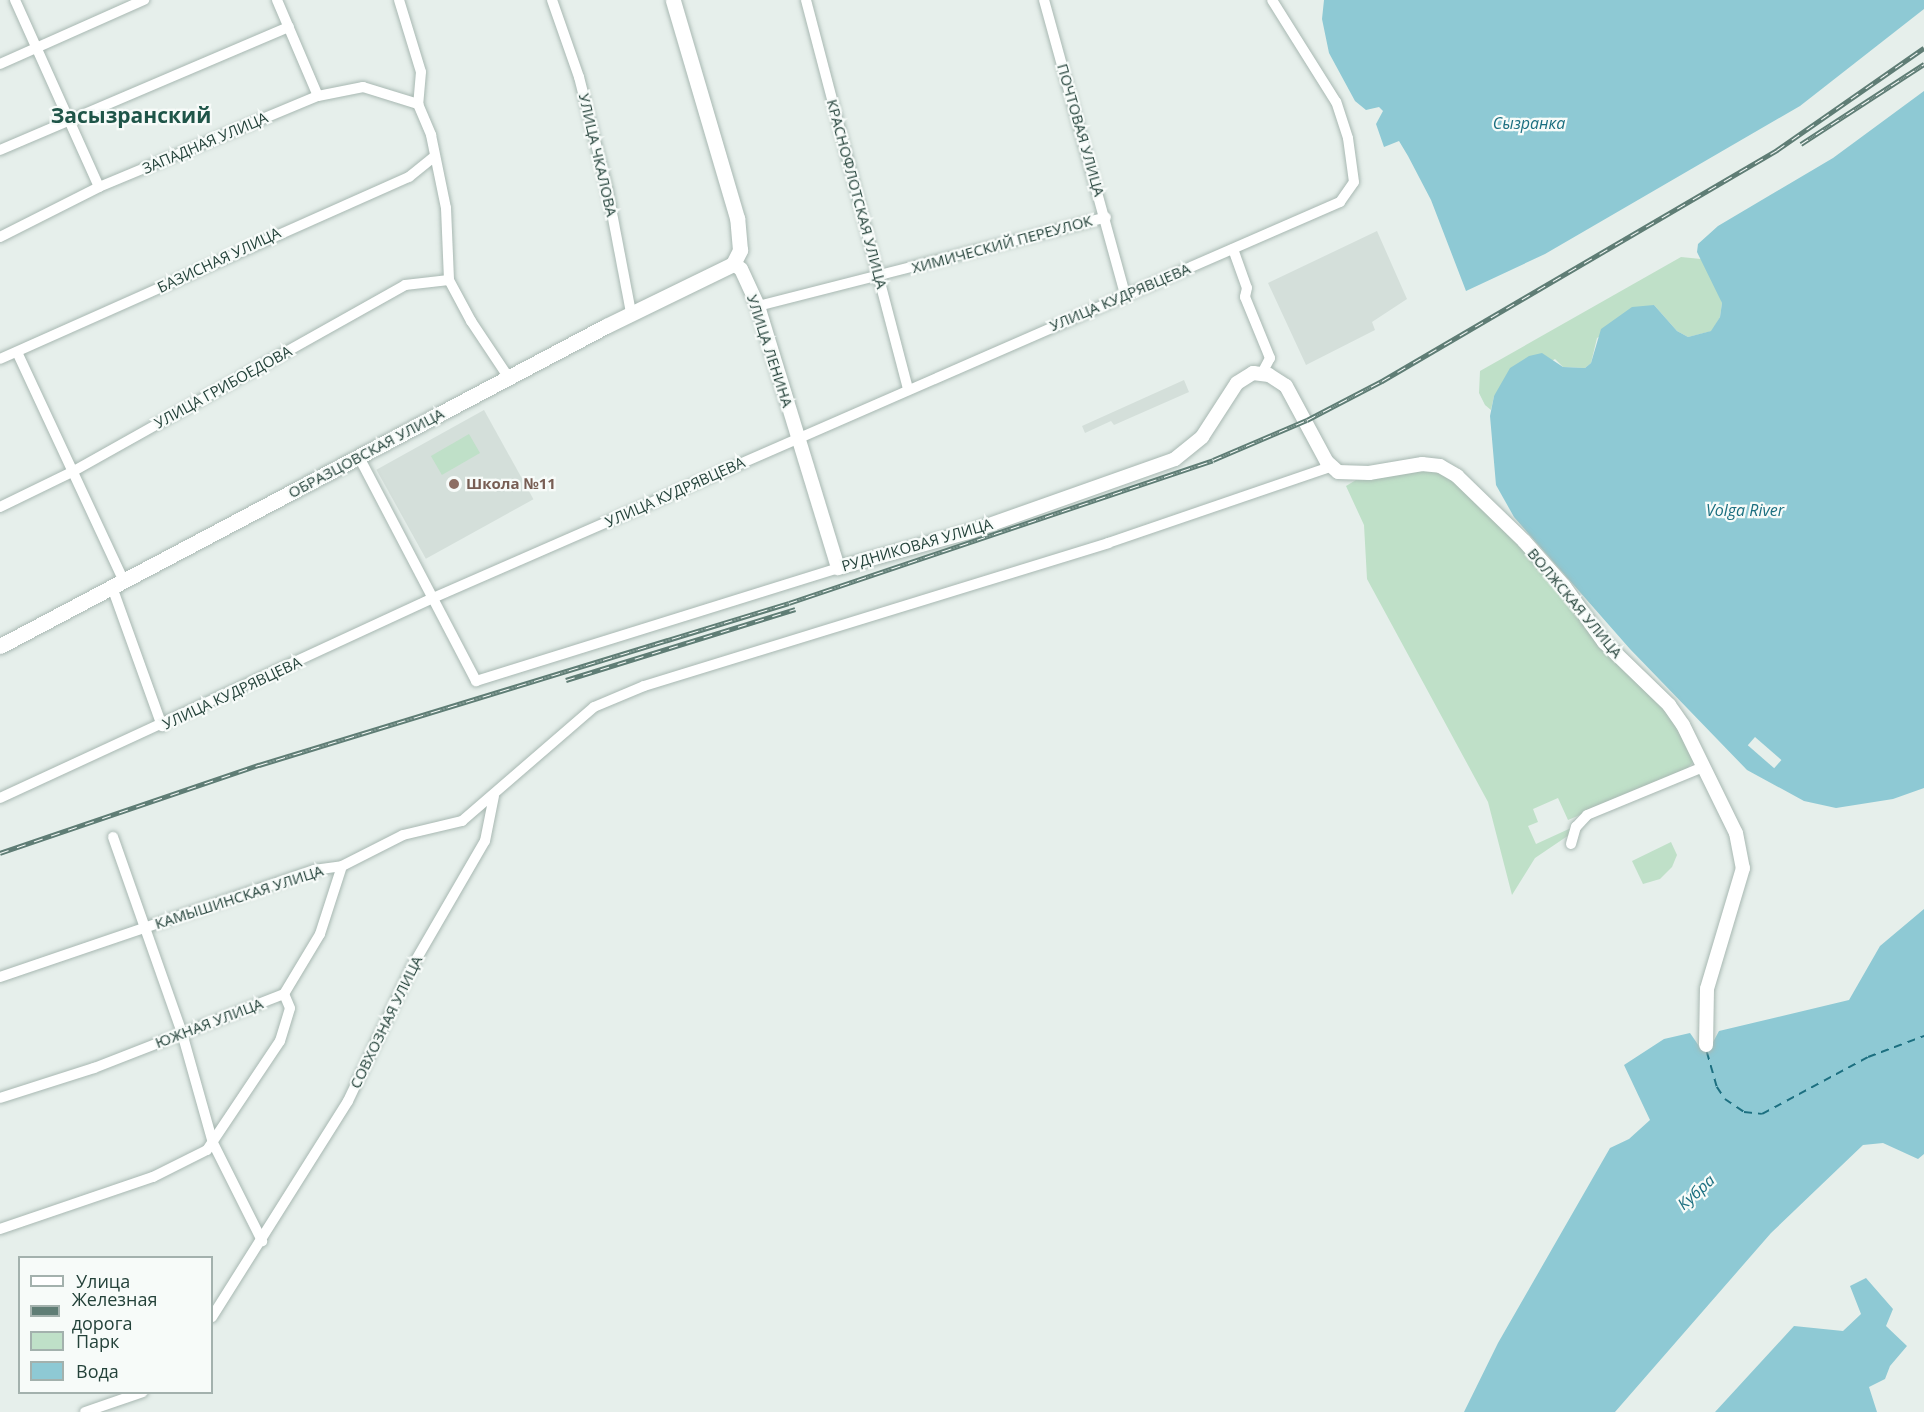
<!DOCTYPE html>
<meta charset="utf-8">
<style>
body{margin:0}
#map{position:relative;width:1924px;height:1412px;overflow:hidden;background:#e6efeb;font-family:"Open Sans",sans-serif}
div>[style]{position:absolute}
.built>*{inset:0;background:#d4dfda;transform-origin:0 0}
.green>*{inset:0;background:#bfe0c8;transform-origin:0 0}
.water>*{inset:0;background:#8ec9d4}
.pier>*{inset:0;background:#e6efeb;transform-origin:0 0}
.ferry>*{height:1.5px;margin-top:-0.75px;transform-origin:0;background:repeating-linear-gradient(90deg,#1c6f80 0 8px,transparent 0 14px)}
.roads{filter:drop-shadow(0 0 2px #a8b8b2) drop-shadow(0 0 2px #a8b8b2)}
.minor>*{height:10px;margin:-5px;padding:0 5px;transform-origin:5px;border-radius:5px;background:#fff}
.tertiary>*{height:14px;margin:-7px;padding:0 7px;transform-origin:7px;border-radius:7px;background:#fff}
.secondary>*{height:15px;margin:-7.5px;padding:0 7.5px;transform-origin:7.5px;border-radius:7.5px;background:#fff}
.rail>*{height:5px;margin-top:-2.5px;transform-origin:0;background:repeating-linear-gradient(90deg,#f7fbf9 0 9px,#5f7d75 0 18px);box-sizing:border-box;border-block:2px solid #5f7d75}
.dots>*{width:16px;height:16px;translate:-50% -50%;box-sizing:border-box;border:3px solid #f7fbf9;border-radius:50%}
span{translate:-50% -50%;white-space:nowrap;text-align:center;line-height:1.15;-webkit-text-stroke:4.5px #f7fbf9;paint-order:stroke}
.street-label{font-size:15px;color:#24423a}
.education-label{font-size:15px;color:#785e54;font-weight:700}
.left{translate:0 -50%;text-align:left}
.water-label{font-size:16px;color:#1c6f80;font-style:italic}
.district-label{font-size:21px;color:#1f5548;font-weight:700}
.legend{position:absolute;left:18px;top:1256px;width:195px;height:138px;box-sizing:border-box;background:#f7fbf9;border:2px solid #a3b1ad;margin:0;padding:8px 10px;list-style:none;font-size:18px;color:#24423a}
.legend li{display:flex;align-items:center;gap:12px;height:30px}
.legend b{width:30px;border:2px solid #a3b1ad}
</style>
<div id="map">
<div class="built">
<div style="clip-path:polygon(1377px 231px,1407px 299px,1372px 322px,1375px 330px,1306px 365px,1268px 283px)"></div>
<div style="clip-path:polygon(1184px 380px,1189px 392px,1114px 425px,1111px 421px,1085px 433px,1082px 426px)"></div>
<div style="left:484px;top:410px;width:102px;height:123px;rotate:61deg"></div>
</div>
<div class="green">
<div style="clip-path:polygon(1681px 257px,1701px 259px,1718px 288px,1722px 303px,1720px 317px,1712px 331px,1688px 337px,1677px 331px,1654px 305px,1597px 338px,1591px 363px,1585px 368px,1563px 367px,1555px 359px,1494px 396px,1491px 410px,1485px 405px,1479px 393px,1480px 371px)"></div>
<div style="left:469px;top:434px;width:22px;height:44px;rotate:60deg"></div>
<div style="clip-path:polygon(1422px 469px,1436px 471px,1453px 480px,1552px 579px,1601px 648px,1669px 713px,1695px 760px,1685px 771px,1568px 820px,1558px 798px,1533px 809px,1538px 822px,1528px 826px,1536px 844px,1571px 828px,1569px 835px,1535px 858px,1512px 895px,1488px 802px,1367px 579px,1364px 525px,1346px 486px,1356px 480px)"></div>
<div style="clip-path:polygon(1671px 842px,1677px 855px,1672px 867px,1660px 879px,1643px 884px,1632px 861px)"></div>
</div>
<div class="water">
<div style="clip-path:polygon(1324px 0,1924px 0,1924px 9px,1800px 106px,1545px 254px,1466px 291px,1431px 200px,1408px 156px,1399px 141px,1384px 147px,1376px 124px,1383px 111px,1379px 107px,1366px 110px,1355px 101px,1329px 53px,1322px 19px)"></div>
<div style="clip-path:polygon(1924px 91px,1924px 788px,1893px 799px,1836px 808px,1804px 801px,1747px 770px,1630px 649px,1514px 517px,1496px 485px,1490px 416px,1494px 396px,1510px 368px,1529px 356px,1542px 353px,1563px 367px,1585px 368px,1591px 363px,1601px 329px,1632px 307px,1654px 305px,1677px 331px,1688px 337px,1711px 331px,1720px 317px,1722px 303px,1697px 252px,1698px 244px,1718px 226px,1833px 158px)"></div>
<div style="clip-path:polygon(1924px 909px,1924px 1154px,1918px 1159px,1883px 1143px,1863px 1145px,1771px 1233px,1615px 1412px,1464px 1412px,1498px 1343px,1610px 1148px,1629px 1139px,1650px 1120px,1624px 1065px,1664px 1039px,1690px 1033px,1699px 1046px,1706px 1045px,1712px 1044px,1719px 1031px,1849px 1000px,1880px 946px)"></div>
<div style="clip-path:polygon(1866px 1278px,1893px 1309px,1886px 1326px,1907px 1346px,1890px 1366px,1885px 1379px,1869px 1387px,1877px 1412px,1715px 1412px,1794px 1326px,1843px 1331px,1861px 1314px,1850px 1286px)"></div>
</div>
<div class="pier">
<div style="left:1755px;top:737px;width:35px;height:11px;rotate:41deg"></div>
</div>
<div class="ferry">
<div style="left:1707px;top:1052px;width:36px;rotate:74deg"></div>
<div style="left:1717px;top:1087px;width:14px;rotate:56deg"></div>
<div style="left:1725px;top:1099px;width:23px;rotate:34deg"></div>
<div style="left:1744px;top:1112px;width:18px;rotate:6deg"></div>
<div style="left:1762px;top:1114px;width:120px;rotate:-28.3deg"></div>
<div style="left:1868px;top:1057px;width:60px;rotate:-20.6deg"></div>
</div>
<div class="roads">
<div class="minor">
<div style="left:15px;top:0;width:205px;rotate:65.8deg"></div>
<div style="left:277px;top:0;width:104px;rotate:66.9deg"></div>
<div style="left:399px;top:0;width:75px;rotate:73deg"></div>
<div style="left:421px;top:72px;width:32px;rotate:95deg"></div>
<div style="left:418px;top:104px;width:34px;rotate:67deg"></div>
<div style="left:431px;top:135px;width:75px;rotate:78.4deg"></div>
<div style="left:446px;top:208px;width:72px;rotate:87.6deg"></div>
<div style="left:449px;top:280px;width:47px;rotate:61.8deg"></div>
<div style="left:471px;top:321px;width:69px;rotate:56.3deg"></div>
<div style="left:552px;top:0;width:82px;rotate:70.7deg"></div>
<div style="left:579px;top:77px;width:119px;rotate:75.8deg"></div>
<div style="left:608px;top:192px;width:123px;rotate:79.2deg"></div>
<div style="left:806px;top:0;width:401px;rotate:75.3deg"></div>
<div style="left:1044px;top:0;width:306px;rotate:74.6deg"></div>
<div style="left:0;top:64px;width:158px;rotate:-24deg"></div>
<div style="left:0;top:150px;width:314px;rotate:-23.1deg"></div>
<div style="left:0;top:237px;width:111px;rotate:-26.8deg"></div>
<div style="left:99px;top:187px;width:237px;rotate:-22.6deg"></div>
<div style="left:318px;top:96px;width:46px;rotate:-11.3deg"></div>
<div style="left:363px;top:87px;width:58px;rotate:17.2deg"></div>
<div style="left:1233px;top:249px;width:41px;rotate:70.3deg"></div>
<div style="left:1247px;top:288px;width:9px;rotate:103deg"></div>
<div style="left:1245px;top:297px;width:66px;rotate:67.7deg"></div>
<div style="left:1270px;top:358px;width:17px;rotate:118deg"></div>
<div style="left:758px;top:306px;width:359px;rotate:-14.3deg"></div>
<div style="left:17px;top:352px;width:253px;rotate:65deg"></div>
<div style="left:0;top:359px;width:448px;rotate:-24deg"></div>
<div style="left:409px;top:177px;width:33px;rotate:-39deg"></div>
<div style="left:359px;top:457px;width:253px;rotate:62.4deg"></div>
<div style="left:476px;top:681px;width:379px;rotate:-17.3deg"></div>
<div style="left:0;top:507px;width:80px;rotate:-25.9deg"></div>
<div style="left:72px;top:472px;width:382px;rotate:-29.3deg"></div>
<div style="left:405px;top:285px;width:44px;rotate:-6.5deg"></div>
<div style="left:112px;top:587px;width:148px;rotate:70.2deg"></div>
<div style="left:0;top:798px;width:477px;rotate:-24.8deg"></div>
<div style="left:433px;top:598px;width:990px;rotate:-23.59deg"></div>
<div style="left:1340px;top:202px;width:24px;rotate:-55deg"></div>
<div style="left:1354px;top:182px;width:44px;rotate:-97.8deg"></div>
<div style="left:1348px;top:138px;width:38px;rotate:-108deg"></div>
<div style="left:1336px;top:102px;width:120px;rotate:-122.1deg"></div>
<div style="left:113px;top:837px;width:208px;rotate:70.6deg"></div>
<div style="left:182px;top:1033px;width:114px;rotate:74.3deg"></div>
<div style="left:213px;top:1143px;width:110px;rotate:63.4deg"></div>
<div style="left:1571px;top:844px;width:18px;rotate:-74deg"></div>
<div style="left:1576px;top:827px;width:16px;rotate:-47deg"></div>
<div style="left:1587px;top:815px;width:126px;rotate:-22.5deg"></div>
<div style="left:0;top:977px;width:332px;rotate:-18.8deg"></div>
<div style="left:314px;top:870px;width:28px;rotate:-8deg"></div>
<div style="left:342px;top:866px;width:68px;rotate:-26.9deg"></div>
<div style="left:403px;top:835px;width:61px;rotate:-13.3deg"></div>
<div style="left:462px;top:821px;width:174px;rotate:-40.8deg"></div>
<div style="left:594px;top:707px;width:54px;rotate:-22.8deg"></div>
<div style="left:644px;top:686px;width:486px;rotate:-17.1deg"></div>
<div style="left:1108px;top:543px;width:235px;rotate:-18.9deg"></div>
<div style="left:0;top:1098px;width:99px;rotate:-17.7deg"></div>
<div style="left:94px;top:1068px;width:204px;rotate:-21.3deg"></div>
<div style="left:284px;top:994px;width:70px;rotate:-59deg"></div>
<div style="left:320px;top:934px;width:71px;rotate:-72.1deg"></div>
<div style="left:0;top:1229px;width:162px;rotate:-18.8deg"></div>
<div style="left:153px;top:1177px;width:60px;rotate:-26.6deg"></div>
<div style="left:207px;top:1150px;width:131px;rotate:-56.2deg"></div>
<div style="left:280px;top:1041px;width:34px;rotate:-73deg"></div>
<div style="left:290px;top:1008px;width:15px;rotate:-113deg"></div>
<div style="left:212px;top:1317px;width:255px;rotate:-57.8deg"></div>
<div style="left:348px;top:1101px;width:151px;rotate:-64.5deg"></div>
<div style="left:413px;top:965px;width:143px;rotate:-59.9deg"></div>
<div style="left:485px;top:841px;width:46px;rotate:-78.7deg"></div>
<div style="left:85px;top:1412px;width:61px;rotate:-19deg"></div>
</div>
<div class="tertiary">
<div style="left:733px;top:264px;width:9px;rotate:32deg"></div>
<div style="left:741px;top:269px;width:41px;rotate:65.3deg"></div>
<div style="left:758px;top:306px;width:274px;rotate:73deg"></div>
<div style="left:838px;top:568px;width:139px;rotate:-15.4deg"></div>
<div style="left:972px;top:531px;width:215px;rotate:-19.5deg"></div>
<div style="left:1175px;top:459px;width:35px;rotate:-39deg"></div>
<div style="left:1202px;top:437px;width:64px;rotate:-57.1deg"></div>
<div style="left:1237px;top:383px;width:19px;rotate:-32deg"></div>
<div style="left:1253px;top:373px;width:16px;rotate:7deg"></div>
<div style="left:1269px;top:375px;width:20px;rotate:33deg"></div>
<div style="left:1286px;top:386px;width:86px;rotate:61.7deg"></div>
<div style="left:1327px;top:462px;width:15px;rotate:42deg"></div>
<div style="left:1338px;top:472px;width:31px;rotate:2deg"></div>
<div style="left:1369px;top:473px;width:54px;rotate:-9.6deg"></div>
<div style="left:1422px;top:464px;width:18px;rotate:6deg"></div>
<div style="left:1440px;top:466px;width:20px;rotate:30deg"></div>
<div style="left:1457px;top:476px;width:93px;rotate:44.1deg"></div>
<div style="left:1524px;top:541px;width:60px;rotate:48.4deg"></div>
<div style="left:1564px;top:586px;width:69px;rotate:54.5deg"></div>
<div style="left:1604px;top:642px;width:91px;rotate:44.1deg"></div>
<div style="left:1669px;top:705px;width:24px;rotate:55deg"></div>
<div style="left:1683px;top:725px;width:120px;rotate:63.9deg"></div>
<div style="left:1736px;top:833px;width:36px;rotate:79deg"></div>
<div style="left:1743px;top:868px;width:126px;rotate:106.6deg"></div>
<div style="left:1707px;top:989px;width:56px;rotate:91deg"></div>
</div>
<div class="secondary">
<div style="left:0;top:646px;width:685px;rotate:-27.84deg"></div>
<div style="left:606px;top:326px;width:141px;rotate:-26deg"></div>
<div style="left:733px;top:264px;width:16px;rotate:-63deg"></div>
<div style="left:740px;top:250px;width:32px;rotate:-95deg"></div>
<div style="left:737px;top:218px;width:227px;rotate:-106.4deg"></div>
</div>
</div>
<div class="rail">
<div style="left:1801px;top:144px;width:147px;rotate:-33deg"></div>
<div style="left:566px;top:680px;width:240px;rotate:-17.2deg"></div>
<div style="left:0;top:853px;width:274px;rotate:-18.8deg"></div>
<div style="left:259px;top:765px;width:554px;rotate:-17deg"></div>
<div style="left:789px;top:603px;width:447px;rotate:-18.6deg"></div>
<div style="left:1213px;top:460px;width:102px;rotate:-23.1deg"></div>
<div style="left:1307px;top:420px;width:85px;rotate:-27.5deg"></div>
<div style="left:1382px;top:381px;width:458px;rotate:-30.3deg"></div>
<div style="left:1777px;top:150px;width:179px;rotate:-34.8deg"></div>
</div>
<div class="dots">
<div style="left:454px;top:484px;background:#8d6e63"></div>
</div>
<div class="street-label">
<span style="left:1081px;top:130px;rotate:74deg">ПОЧТОВАЯ УЛИЦА</span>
<span style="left:205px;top:143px;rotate:-23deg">ЗАПАДНАЯ УЛИЦА</span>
<span style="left:598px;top:155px;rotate:77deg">УЛИЦА ЧКАЛОВА</span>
<span style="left:857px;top:194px;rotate:75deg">КРАСНОФЛОТСКАЯ УЛИЦА</span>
<span style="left:1002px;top:244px;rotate:-15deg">ХИМИЧЕСКИЙ ПЕРЕУЛОК</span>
<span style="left:219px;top:260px;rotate:-25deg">БАЗИСНАЯ УЛИЦА</span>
<span style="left:1120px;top:297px;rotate:-23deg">УЛИЦА КУДРЯВЦЕВА</span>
<span style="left:770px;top:351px;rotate:72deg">УЛИЦА ЛЕНИНА</span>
<span style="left:223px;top:387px;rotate:-29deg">УЛИЦА ГРИБОЕДОВА</span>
<span style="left:366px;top:453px;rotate:-28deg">ОБРАЗЦОВСКАЯ УЛИЦА</span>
<span style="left:675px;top:492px;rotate:-24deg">УЛИЦА КУДРЯВЦЕВА</span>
<span style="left:917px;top:545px;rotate:-16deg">РУДНИКОВАЯ УЛИЦА</span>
<span style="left:1575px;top:603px;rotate:50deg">ВОЛЖСКАЯ УЛИЦА</span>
<span style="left:232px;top:693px;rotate:-25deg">УЛИЦА КУДРЯВЦЕВА</span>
<span style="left:239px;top:897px;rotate:-18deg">КАМЫШИНСКАЯ УЛИЦА</span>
<span style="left:386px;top:1022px;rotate:-64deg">СОВХОЗНАЯ УЛИЦА</span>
<span style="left:209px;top:1023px;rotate:-21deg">ЮЖНАЯ УЛИЦА</span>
</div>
<div class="education-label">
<span class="left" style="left:466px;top:484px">Школа №11</span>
</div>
<div class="water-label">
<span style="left:1529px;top:123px">Сызранка</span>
<span style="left:1745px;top:510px">Volga River</span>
<span style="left:1696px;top:1192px;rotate:-42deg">Кубра</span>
</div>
<div class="district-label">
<span style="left:131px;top:115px">Засызранский</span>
</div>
<ul class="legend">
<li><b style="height:8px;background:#fff"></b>Улица</li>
<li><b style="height:8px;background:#5f7d75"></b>Железная дорога</li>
<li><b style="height:16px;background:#bfe0c8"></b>Парк</li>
<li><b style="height:16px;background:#8ec9d4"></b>Вода</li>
</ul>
</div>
